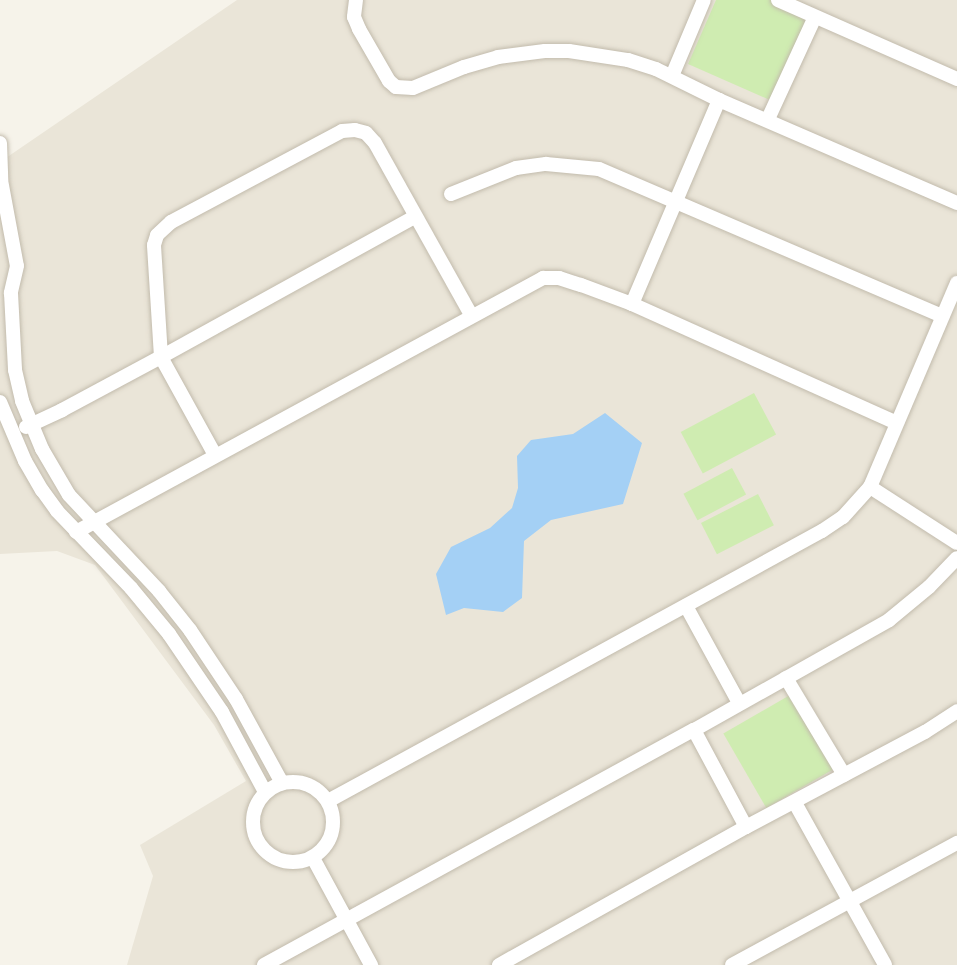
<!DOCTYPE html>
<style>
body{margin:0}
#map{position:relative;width:957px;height:965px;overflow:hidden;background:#f6f3ea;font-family:"Public Sans",sans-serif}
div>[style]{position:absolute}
.residential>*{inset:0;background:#eae5d8}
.green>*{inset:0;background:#cfecb1;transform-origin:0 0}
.water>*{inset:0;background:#a4d0f5}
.roads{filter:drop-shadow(0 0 2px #c2bbac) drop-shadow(0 0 2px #c2bbac)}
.minor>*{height:14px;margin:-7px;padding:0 7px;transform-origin:7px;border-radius:7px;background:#fff}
.minor>.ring{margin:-7px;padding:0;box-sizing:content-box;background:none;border:14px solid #fff;border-radius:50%}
span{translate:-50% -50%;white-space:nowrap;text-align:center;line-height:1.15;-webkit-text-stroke:4.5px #fff;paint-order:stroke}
</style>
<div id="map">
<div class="residential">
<div style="clip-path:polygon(237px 0,957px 0,957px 965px,127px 965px,153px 876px,140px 845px,246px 781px,214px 725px,95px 565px,57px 551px,0 554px,0 162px)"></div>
</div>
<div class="green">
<div style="clip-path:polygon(716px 0,774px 0,810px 15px,772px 101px,688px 64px)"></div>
<div style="left:754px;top:393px;width:47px;height:83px;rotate:62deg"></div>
<div style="left:732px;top:468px;width:30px;height:55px;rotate:62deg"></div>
<div style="left:758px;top:494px;width:35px;height:64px;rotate:63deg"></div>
<div style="left:790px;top:695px;width:86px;height:77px;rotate:60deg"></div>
</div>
<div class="water">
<div style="clip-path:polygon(605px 413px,642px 443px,623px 504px,551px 520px,524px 541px,522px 598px,503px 612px,464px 608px,446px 615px,436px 574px,451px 547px,490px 528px,512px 508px,518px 488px,517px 456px,531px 440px,573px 434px)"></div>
</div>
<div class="roads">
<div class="minor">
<div style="left:356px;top:0;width:17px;rotate:97deg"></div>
<div style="left:354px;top:17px;width:13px;rotate:67deg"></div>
<div style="left:359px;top:29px;width:60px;rotate:60deg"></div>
<div style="left:389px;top:81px;width:9px;rotate:41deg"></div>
<div style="left:396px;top:87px;width:17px;rotate:3deg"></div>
<div style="left:413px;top:88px;width:55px;rotate:-22.4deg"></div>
<div style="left:464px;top:67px;width:35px;rotate:-16deg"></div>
<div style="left:498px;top:57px;width:47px;rotate:-7.3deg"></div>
<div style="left:545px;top:51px;width:24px"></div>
<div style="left:569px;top:51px;width:60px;rotate:8.7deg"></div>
<div style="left:628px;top:60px;width:29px;rotate:18deg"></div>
<div style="left:656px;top:69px;width:70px;rotate:26.2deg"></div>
<div style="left:719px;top:100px;width:259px;rotate:23.4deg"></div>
<div style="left:778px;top:0;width:196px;rotate:23.8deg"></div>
<div style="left:672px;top:76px;width:82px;rotate:-67.2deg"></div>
<div style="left:768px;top:119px;width:112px;rotate:-65.3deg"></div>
<div style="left:0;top:143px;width:37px;rotate:88deg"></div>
<div style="left:1px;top:180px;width:87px;rotate:79.5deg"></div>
<div style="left:17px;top:266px;width:28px;rotate:103deg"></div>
<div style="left:11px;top:293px;width:77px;rotate:87deg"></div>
<div style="left:15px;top:370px;width:32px;rotate:77deg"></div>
<div style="left:22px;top:401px;width:52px;rotate:67.4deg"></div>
<div style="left:42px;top:449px;width:53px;rotate:59.6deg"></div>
<div style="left:69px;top:495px;width:132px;rotate:46.8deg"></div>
<div style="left:159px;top:591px;width:50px;rotate:51.5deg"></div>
<div style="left:190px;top:630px;width:83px;rotate:56.3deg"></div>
<div style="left:236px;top:699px;width:96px;rotate:61.3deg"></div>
<div style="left:451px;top:194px;width:70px;rotate:-21.8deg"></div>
<div style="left:516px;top:168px;width:30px;rotate:-8deg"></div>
<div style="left:546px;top:164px;width:53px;rotate:5.4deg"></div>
<div style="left:599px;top:169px;width:373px;rotate:23.2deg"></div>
<div style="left:632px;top:304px;width:222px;rotate:-66.9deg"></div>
<div style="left:0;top:402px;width:64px;rotate:67deg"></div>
<div style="left:25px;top:461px;width:34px;rotate:60deg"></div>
<div style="left:42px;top:490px;width:26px;rotate:54deg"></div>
<div style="left:57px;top:511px;width:107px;rotate:46.1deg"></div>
<div style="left:131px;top:588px;width:60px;rotate:50.4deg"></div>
<div style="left:169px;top:634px;width:94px;rotate:55.8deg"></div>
<div style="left:222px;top:712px;width:91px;rotate:61.7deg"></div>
<div style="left:26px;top:427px;width:40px;rotate:-25deg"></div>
<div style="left:62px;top:410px;width:112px;rotate:-28.2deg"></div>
<div style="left:161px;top:357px;width:290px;rotate:-28.9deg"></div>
<div style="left:215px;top:455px;width:112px;rotate:-118.9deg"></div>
<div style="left:161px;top:357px;width:112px;rotate:-93.6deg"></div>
<div style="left:154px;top:245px;width:10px;rotate:-73deg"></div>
<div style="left:157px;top:235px;width:19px;rotate:-43deg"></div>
<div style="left:171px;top:222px;width:194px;rotate:-28deg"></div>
<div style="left:342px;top:131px;width:13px;rotate:-4deg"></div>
<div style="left:355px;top:130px;width:11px;rotate:15deg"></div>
<div style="left:366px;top:133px;width:13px;rotate:48deg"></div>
<div style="left:375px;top:143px;width:197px;rotate:60.8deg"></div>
<div style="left:870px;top:487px;width:103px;rotate:32.8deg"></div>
<div style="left:76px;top:532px;width:532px;rotate:-28.54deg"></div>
<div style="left:543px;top:278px;width:16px"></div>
<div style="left:559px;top:278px;width:23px;rotate:18deg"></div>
<div style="left:581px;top:285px;width:54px;rotate:20.4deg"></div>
<div style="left:632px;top:304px;width:290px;rotate:24.2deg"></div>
<div style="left:686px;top:606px;width:111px;rotate:61.3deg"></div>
<div style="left:786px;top:678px;width:113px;rotate:59.1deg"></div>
<div style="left:694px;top:730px;width:110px;rotate:61.8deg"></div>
<div class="ring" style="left:253px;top:782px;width:66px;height:66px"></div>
<div style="left:328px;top:801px;width:563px;rotate:-28.66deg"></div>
<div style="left:822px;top:531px;width:25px;rotate:-34deg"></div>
<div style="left:843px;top:517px;width:40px;rotate:-48deg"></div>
<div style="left:870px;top:487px;width:222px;rotate:-66.9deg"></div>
<div style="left:795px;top:803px;width:185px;rotate:60.9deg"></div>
<div style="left:313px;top:858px;width:122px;rotate:61.5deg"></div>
<div style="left:264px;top:965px;width:490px;rotate:-28.7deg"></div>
<div style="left:694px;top:730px;width:224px;rotate:-29.4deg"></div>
<div style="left:889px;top:620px;width:52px;rotate:-39.5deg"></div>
<div style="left:929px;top:587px;width:40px;rotate:-46deg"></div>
<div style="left:499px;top:965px;width:283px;rotate:-29.2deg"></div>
<div style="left:746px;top:827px;width:203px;rotate:-28deg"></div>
<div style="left:925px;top:732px;width:38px;rotate:-33deg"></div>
<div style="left:732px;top:965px;width:256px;rotate:-28.5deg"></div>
</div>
</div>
</div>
